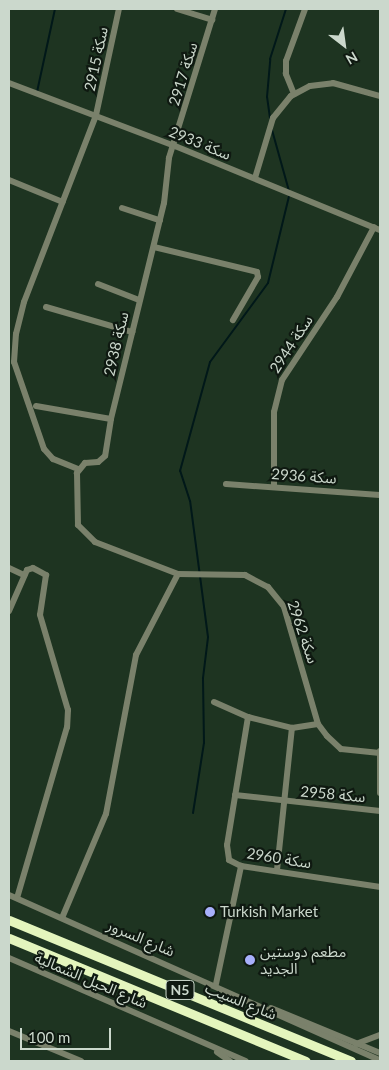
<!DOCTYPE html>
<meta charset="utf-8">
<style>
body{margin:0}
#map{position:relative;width:389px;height:1070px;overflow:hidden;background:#1e3421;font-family:Lato,"Noto Sans Arabic",sans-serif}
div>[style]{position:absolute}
.stream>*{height:2px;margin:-1px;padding:0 1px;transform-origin:1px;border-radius:1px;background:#011819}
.minor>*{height:6px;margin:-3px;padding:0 3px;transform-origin:3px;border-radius:3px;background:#7a816b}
.highway>*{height:9px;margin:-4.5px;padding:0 4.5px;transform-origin:4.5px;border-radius:4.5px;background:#e4f5bd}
.dots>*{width:14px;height:14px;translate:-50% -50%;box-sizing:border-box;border:2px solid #0f1911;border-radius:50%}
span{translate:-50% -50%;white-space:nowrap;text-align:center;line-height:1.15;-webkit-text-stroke:4.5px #0f1911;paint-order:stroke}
.shield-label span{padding:1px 4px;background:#0f1911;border:1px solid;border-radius:4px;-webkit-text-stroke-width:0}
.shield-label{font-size:14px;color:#cbd8cc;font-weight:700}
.street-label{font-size:15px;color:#cbd8cc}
.poi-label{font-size:15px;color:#cbd8cc}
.left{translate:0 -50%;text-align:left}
.frame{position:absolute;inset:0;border:10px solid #cbd8cc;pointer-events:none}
.north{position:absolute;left:319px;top:20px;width:50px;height:50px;-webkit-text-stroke:4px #0f1911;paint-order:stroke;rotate:150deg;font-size:14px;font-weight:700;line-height:20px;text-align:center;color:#cbd8cc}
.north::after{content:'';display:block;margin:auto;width:18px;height:22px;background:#cbd8cc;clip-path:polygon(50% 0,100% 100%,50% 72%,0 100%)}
.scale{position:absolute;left:20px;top:1028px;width:91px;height:22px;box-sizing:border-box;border:2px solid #cbd8cc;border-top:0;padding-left:6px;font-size:15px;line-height:18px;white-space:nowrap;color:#cbd8cc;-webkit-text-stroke:4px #0f1911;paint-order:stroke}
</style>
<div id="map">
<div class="stream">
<div style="left:37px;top:92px;width:85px;rotate:-77.8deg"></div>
<div style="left:270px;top:118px;width:21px;rotate:-98deg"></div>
<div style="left:267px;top:97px;width:38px;rotate:-85deg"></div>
<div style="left:270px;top:59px;width:52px;rotate:-72.3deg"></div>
<div style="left:272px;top:130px;width:63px;rotate:74.4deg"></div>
<div style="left:193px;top:813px;width:71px;rotate:-81.1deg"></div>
<div style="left:204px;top:743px;width:65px;rotate:-90.9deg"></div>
<div style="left:203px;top:678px;width:41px;rotate:-83deg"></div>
<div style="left:208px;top:637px;width:137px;rotate:-97.5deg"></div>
<div style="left:190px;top:501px;width:32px;rotate:-108deg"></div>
<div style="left:180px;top:471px;width:113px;rotate:-74.6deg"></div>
<div style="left:210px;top:362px;width:98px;rotate:-53.7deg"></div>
<div style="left:268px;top:283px;width:89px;rotate:-76.4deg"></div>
</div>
<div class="minor">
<div style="left:177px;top:9px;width:37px;rotate:17deg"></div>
<div style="left:215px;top:9px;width:156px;rotate:107.2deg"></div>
<div style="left:169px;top:158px;width:45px;rotate:96.3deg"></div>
<div style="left:164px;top:203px;width:222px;rotate:103.8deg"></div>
<div style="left:111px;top:419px;width:37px;rotate:99deg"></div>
<div style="left:105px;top:456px;width:9px;rotate:139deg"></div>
<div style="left:98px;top:462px;width:13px;rotate:176deg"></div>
<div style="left:85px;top:463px;width:13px;rotate:129deg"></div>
<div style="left:77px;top:473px;width:52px;rotate:88.9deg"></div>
<div style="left:78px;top:525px;width:24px;rotate:45deg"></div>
<div style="left:95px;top:542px;width:89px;rotate:21.1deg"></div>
<div style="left:178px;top:574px;width:67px;rotate:0.9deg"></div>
<div style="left:245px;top:575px;width:26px;rotate:28deg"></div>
<div style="left:268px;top:587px;width:26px;rotate:51deg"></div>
<div style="left:284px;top:607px;width:122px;rotate:73.8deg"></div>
<div style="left:318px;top:724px;width:15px;rotate:53deg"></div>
<div style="left:327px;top:736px;width:19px;rotate:43deg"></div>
<div style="left:341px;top:749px;width:39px;rotate:6deg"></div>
<div style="left:9px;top:83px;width:178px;rotate:20.8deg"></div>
<div style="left:175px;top:146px;width:222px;rotate:22.3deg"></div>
<div style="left:294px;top:94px;width:22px;rotate:-112deg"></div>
<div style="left:286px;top:74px;width:13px;rotate:-90deg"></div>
<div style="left:286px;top:61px;width:55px;rotate:-69.9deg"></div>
<div style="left:255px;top:178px;width:63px;rotate:-73.3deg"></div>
<div style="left:273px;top:118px;width:28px;rotate:-51deg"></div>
<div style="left:291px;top:96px;width:21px;rotate:-28deg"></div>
<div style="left:310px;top:86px;width:23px;rotate:-7deg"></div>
<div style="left:333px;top:83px;width:49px;rotate:15.5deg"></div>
<div style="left:9px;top:180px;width:58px;rotate:22.2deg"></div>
<div style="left:122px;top:208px;width:40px;rotate:18deg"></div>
<div style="left:154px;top:247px;width:106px;rotate:13.6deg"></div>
<div style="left:257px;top:272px;width:5px;rotate:79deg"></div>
<div style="left:258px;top:277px;width:50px;rotate:120.2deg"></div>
<div style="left:98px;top:284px;width:44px;rotate:21.3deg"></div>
<div style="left:46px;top:307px;width:90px;rotate:16.2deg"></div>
<div style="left:36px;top:406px;width:76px;rotate:9.8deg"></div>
<div style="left:78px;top:469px;width:27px;rotate:-158deg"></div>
<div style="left:53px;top:459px;width:13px;rotate:-132deg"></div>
<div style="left:44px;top:449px;width:92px;rotate:-109deg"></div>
<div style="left:14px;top:362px;width:28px;rotate:-86deg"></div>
<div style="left:16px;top:334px;width:33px;rotate:-76deg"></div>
<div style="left:24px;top:302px;width:200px;rotate:-68.9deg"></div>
<div style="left:96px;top:115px;width:108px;rotate:-77.8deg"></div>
<div style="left:226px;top:484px;width:154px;rotate:4.1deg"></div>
<div style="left:274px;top:486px;width:74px;rotate:-90deg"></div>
<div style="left:274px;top:412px;width:33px;rotate:-76deg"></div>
<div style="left:282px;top:380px;width:100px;rotate:-56.5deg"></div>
<div style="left:337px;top:297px;width:79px;rotate:-62.1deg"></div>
<div style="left:9px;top:568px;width:17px;rotate:25deg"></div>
<div style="left:9px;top:611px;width:45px;rotate:-66.3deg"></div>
<div style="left:27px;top:570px;width:6px;rotate:-18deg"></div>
<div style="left:33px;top:568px;width:15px;rotate:28deg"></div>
<div style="left:46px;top:575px;width:40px;rotate:98.5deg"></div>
<div style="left:40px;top:615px;width:99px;rotate:73.6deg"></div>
<div style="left:68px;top:710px;width:17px;rotate:93deg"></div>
<div style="left:67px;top:727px;width:178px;rotate:106.3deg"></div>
<div style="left:214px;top:702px;width:37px;rotate:24deg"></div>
<div style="left:248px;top:717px;width:45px;rotate:14deg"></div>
<div style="left:292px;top:728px;width:26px;rotate:-9deg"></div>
<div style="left:248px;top:717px;width:130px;rotate:99.3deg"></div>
<div style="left:227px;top:845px;width:15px;rotate:82deg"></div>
<div style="left:229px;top:860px;width:13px;rotate:27deg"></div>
<div style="left:241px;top:866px;width:141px;rotate:8.6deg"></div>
<div style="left:380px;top:751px;width:42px;rotate:90deg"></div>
<div style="left:235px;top:795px;width:146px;rotate:6.3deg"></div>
<div style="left:277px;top:870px;width:143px;rotate:-84deg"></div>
<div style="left:9px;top:895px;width:406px;rotate:24deg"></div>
<div style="left:62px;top:918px;width:113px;rotate:-67.1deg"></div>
<div style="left:106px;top:814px;width:162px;rotate:-79.3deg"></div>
<div style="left:136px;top:655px;width:91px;rotate:-62.6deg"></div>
<div style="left:9px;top:958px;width:258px;rotate:23.5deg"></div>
<div style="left:216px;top:984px;width:121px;rotate:-78deg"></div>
<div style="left:271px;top:1008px;width:118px;rotate:22.4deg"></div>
<div style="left:9px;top:1031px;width:78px;rotate:22.6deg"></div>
<div style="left:356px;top:1044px;width:26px;rotate:-21deg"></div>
<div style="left:217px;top:1052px;width:16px;rotate:35deg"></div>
</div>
<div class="highway">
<div style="left:9px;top:920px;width:370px;rotate:22.4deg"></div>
<div style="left:9px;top:938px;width:321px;rotate:22.5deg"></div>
</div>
<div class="dots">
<div style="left:210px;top:912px;background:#a8b0fc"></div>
<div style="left:250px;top:960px;background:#a8b0fc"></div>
</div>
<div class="shield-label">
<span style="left:180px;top:990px">N5</span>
</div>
<div class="street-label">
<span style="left:96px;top:59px;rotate:-78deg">سكة 2915</span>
<span style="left:183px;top:74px;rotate:-73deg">سكة 2917</span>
<span style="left:200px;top:143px;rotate:22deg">سكة 2933</span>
<span style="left:116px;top:344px;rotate:-77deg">سكة 2938</span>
<span style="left:291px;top:344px;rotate:-57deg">سكة 2944</span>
<span style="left:304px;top:476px;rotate:4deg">سكة 2936</span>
<span style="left:303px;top:632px;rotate:71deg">سكة 2962</span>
<span style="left:333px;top:794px;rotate:5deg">سكة 2958</span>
<span style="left:279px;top:858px;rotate:9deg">سكة 2960</span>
<span style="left:141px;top:938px;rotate:23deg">شارع السرور</span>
<span style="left:91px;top:980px;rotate:23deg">شارع الحيل الشمالية</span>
<span style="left:241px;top:1001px;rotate:22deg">شارع السيب</span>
</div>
<div class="poi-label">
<span class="left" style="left:220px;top:912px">Turkish Market</span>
<span class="left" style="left:260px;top:960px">مطعم دوستين<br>الجديد</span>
</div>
<div class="frame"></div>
<div class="north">N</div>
<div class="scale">100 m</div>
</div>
